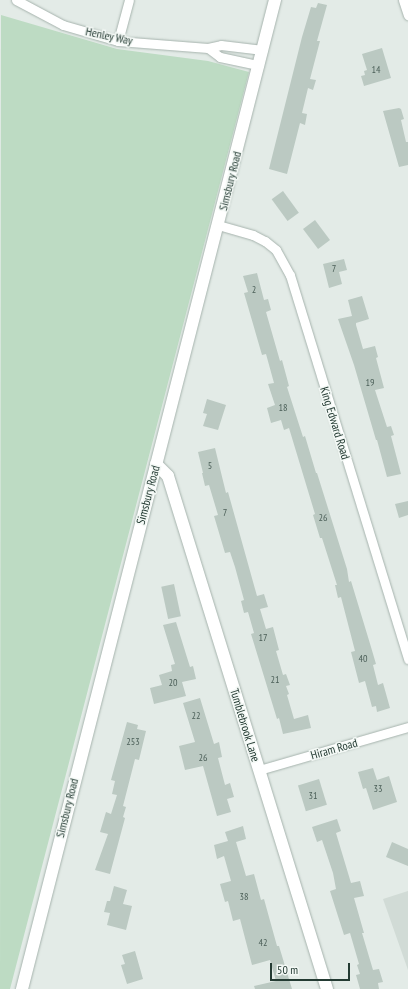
<!DOCTYPE html>
<style>
body{margin:0}
#map{position:relative;width:408px;height:989px;overflow:hidden;background:#e3ebe7;font-family:"PT Sans Narrow",sans-serif}
div>[style]{position:absolute}
.built>*{inset:0;background:#d1dbd6}
.green>*{inset:0;background:#bddbc3}
.building>*{inset:0;background:#bbc9c2;transform-origin:0 0}
.roads{filter:drop-shadow(0 0 1px #a6b3ad) drop-shadow(0 0 1px #a6b3ad)}
.street>*{height:9px;margin:-4.5px;padding:0 4.5px;transform-origin:4.5px;border-radius:4.5px;background:#fff}
.secondary>*{height:12px;margin:-6px;padding:0 6px;transform-origin:6px;border-radius:6px;background:#fff}
span{translate:-50% -50%;white-space:nowrap;text-align:center;line-height:1.15;-webkit-text-stroke:3px #f3f8f5;paint-order:stroke}
.number-label{font-size:10px;color:#4a5e57}
.number-label span{-webkit-text-stroke-width:0}
.street-label{font-size:12px;color:#243b33}
.scale{position:absolute;left:270px;top:963px;width:80px;height:18px;box-sizing:border-box;border:2px solid #243b33;border-top:0;padding-left:5px;font-size:12px;line-height:14px;white-space:nowrap;color:#243b33;-webkit-text-stroke:3px #f3f8f5;paint-order:stroke}
</style>
<div id="map">
<div class="built">
<div style="clip-path:polygon(408px 891px,408px 970px,383px 899px)"></div>
</div>
<div class="green">
<div style="clip-path:polygon(1px 15px,117px 49px,208px 61px,249px 72px,10px 989px,0 989px)"></div>
</div>
<div class="building">
<div style="clip-path:polygon(318px 3px,327px 5px,317px 41px,320px 41px,310px 79px,316px 80px,313px 90px,308px 88px,302px 113px,307px 114px,305px 125px,300px 123px,287px 174px,269px 169px,302px 37px,311px 7px,316px 8px)"></div>
<div style="clip-path:polygon(382px 48px,391px 78px,364px 86px,361px 76px,365px 75px,364px 71px,367px 70px,362px 54px)"></div>
<div style="clip-path:polygon(399px 108px,401px 109px,404px 119px,401px 120px,406px 142px,408px 142px,408px 165px,399px 167px,383px 111px)"></div>
<div style="left:283px;top:191px;width:27px;height:14px;rotate:54deg"></div>
<div style="left:315px;top:220px;width:25px;height:15px;rotate:53deg"></div>
<div style="clip-path:polygon(344px 259px,347px 270px,339px 272px,342px 284px,329px 288px,323px 264px)"></div>
<div style="clip-path:polygon(257px 273px,264px 300px,268px 299px,271px 310px,266px 312px,280px 361px,282px 360px,289px 386px,287px 387px,303px 437px,305px 436px,316px 473px,317px 473px,347px 569px,349px 582px,351px 581px,371px 647px,376px 664px,373px 665px,378px 685px,383px 683px,390px 708px,377px 712px,376px 706px,372px 707px,365px 681px,359px 683px,351px 652px,355px 651px,341px 597px,338px 598px,335px 585px,337px 585px,322px 538px,320px 538px,313px 515px,315px 514px,289px 428px,284px 430px,281px 420px,271px 423px,267px 408px,275px 405px,268px 384px,274px 383px,266px 354px,262px 355px,244px 293px,248px 292px,243px 276px)"></div>
<div style="clip-path:polygon(362px 296px,369px 319px,356px 323px,356px 325px,363px 349px,375px 346px,378px 357px,376px 358px,384px 388px,375px 390px,387px 427px,391px 426px,394px 435px,391px 436px,401px 474px,387px 477px,377px 440px,376px 440px,354px 365px,338px 319px,352px 316px,348px 300px)"></div>
<div style="clip-path:polygon(207px 399px,226px 405px,218px 430px,203px 426px,207px 414px,203px 413px)"></div>
<div style="clip-path:polygon(215px 448px,226px 493px,228px 492px,257px 596px,264px 594px,268px 607px,260px 609px,266px 629px,273px 627px,279px 650px,276px 651px,283px 675px,286px 674px,290px 685px,286px 686px,289px 694px,287px 695px,294px 719px,308px 715px,311px 728px,283px 734px,279px 718px,277px 719px,251px 634px,254px 633px,248px 612px,244px 613px,241px 601px,244px 600px,235px 567px,230px 552px,225px 553px,214px 516px,218px 515px,209px 485px,205px 486px,202px 473px,203px 473px,198px 452px)"></div>
<div style="clip-path:polygon(408px 501px,408px 515px,399px 518px,395px 504px)"></div>
<div style="left:174px;top:584px;width:33px;height:13px;rotate:78deg"></div>
<div style="clip-path:polygon(176px 622px,190px 667px,193px 666px,196px 679px,182px 682px,186px 696px,154px 704px,150px 688px,162px 685px,159px 675px,172px 671px,171px 665px,175px 664px,163px 625px)"></div>
<div style="clip-path:polygon(200px 698px,214px 744px,219px 742px,222px 757px,218px 758px,225px 785px,230px 783px,234px 797px,227px 799px,231px 812px,217px 816px,203px 766px,185px 770px,179px 746px,195px 742px,183px 703px)"></div>
<div style="clip-path:polygon(127px 722px,138px 725px,137px 729px,146px 731px,139px 760px,135px 759px,123px 806px,126px 807px,123px 817px,125px 818px,110px 874px,95px 870px,108px 834px,100px 832px,106px 812px,111px 814px,117px 795px,112px 794px,115px 781px,111px 780px)"></div>
<div style="clip-path:polygon(373px 768px,377px 780px,389px 776px,397px 802px,373px 810px,366px 788px,363px 789px,358px 772px)"></div>
<div style="left:319px;top:779px;width:27px;height:22px;rotate:73deg"></div>
<div style="clip-path:polygon(337px 819px,341px 831px,336px 833px,351px 883px,360px 881px,364px 896px,354px 898px,364px 933px,362px 933px,373px 970px,379px 969px,383px 982px,378px 983px,379px 989px,360px 989px,356px 975px,360px 974px,357px 965px,359px 964px,350px 933px,344px 935px,330px 891px,336px 889px,333px 873px,322px 840px,317px 842px,312px 827px)"></div>
<div style="clip-path:polygon(243px 826px,246px 839px,236px 842px,246px 876px,254px 874px,261px 900px,264px 899px,277px 946px,279px 946px,292px 989px,255px 989px,254px 986px,276px 981px,270px 960px,252px 965px,240px 919px,233px 921px,228px 901px,225px 902px,220px 884px,231px 881px,224px 856px,217px 859px,214px 845px,228px 841px,225px 832px)"></div>
<div style="clip-path:polygon(392px 842px,408px 849px,408px 866px,386px 857px)"></div>
<div style="clip-path:polygon(114px 886px,127px 890px,123px 904px,132px 906px,126px 930px,107px 925px,110px 913px,104px 912px,107px 901px,110px 901px)"></div>
<div style="clip-path:polygon(135px 951px,143px 979px,127px 984px,121px 965px,125px 964px,122px 955px)"></div>
</div>
<div class="roads">
<div class="street">
<div style="left:16px;top:0;width:53px;rotate:28deg"></div>
<div style="left:63px;top:25px;width:57px;rotate:16.2deg"></div>
<div style="left:118px;top:41px;width:90px;rotate:4.4deg"></div>
<div style="left:208px;top:48px;width:13px;rotate:-13deg"></div>
<div style="left:221px;top:45px;width:42px;rotate:6.8deg"></div>
<div style="left:403px;top:0;width:16px;rotate:72deg"></div>
<div style="left:118px;top:41px;width:42px;rotate:-75deg"></div>
<div style="left:208px;top:48px;width:15px;rotate:37deg"></div>
<div style="left:220px;top:57px;width:40px;rotate:12deg"></div>
<div style="left:218px;top:225px;width:36px;rotate:16deg"></div>
<div style="left:253px;top:235px;width:13px;rotate:27deg"></div>
<div style="left:265px;top:241px;width:14px;rotate:39deg"></div>
<div style="left:276px;top:250px;width:29px;rotate:61deg"></div>
<div style="left:290px;top:275px;width:402px;rotate:72.9deg"></div>
<div style="left:259px;top:770px;width:155px;rotate:-16.1deg"></div>
</div>
<div class="secondary">
<div style="left:156px;top:464px;width:17px;rotate:45deg"></div>
<div style="left:168px;top:476px;width:537px;rotate:72.78deg"></div>
<div style="left:22px;top:989px;width:1021px;rotate:-75.65deg"></div>
</div>
</div>
<div class="number-label">
<span style="left:376px;top:70px">14</span>
<span style="left:334px;top:269px">7</span>
<span style="left:254px;top:290px">2</span>
<span style="left:370px;top:383px">19</span>
<span style="left:283px;top:408px">18</span>
<span style="left:210px;top:466px">5</span>
<span style="left:225px;top:513px">7</span>
<span style="left:323px;top:518px">26</span>
<span style="left:263px;top:638px">17</span>
<span style="left:363px;top:659px">40</span>
<span style="left:275px;top:680px">21</span>
<span style="left:173px;top:683px">20</span>
<span style="left:196px;top:716px">22</span>
<span style="left:133px;top:742px">253</span>
<span style="left:203px;top:758px">26</span>
<span style="left:378px;top:789px">33</span>
<span style="left:313px;top:796px">31</span>
<span style="left:244px;top:897px">38</span>
<span style="left:263px;top:943px">42</span>
</div>
<div class="street-label">
<span style="left:109px;top:36px;rotate:12deg">Henley Way</span>
<span style="left:230px;top:181px;rotate:-76deg">Simsbury Road</span>
<span style="left:335px;top:423px;rotate:73deg">King Edward Road</span>
<span style="left:148px;top:495px;rotate:-75deg">Simsbury Road</span>
<span style="left:245px;top:725px;rotate:73deg">Tumblebrook Lane</span>
<span style="left:334px;top:749px;rotate:-16deg">Hiram Road</span>
<span style="left:67px;top:808px;rotate:-76deg">Simsbury Road</span>
</div>
<div class="scale">50 m</div>
</div>
